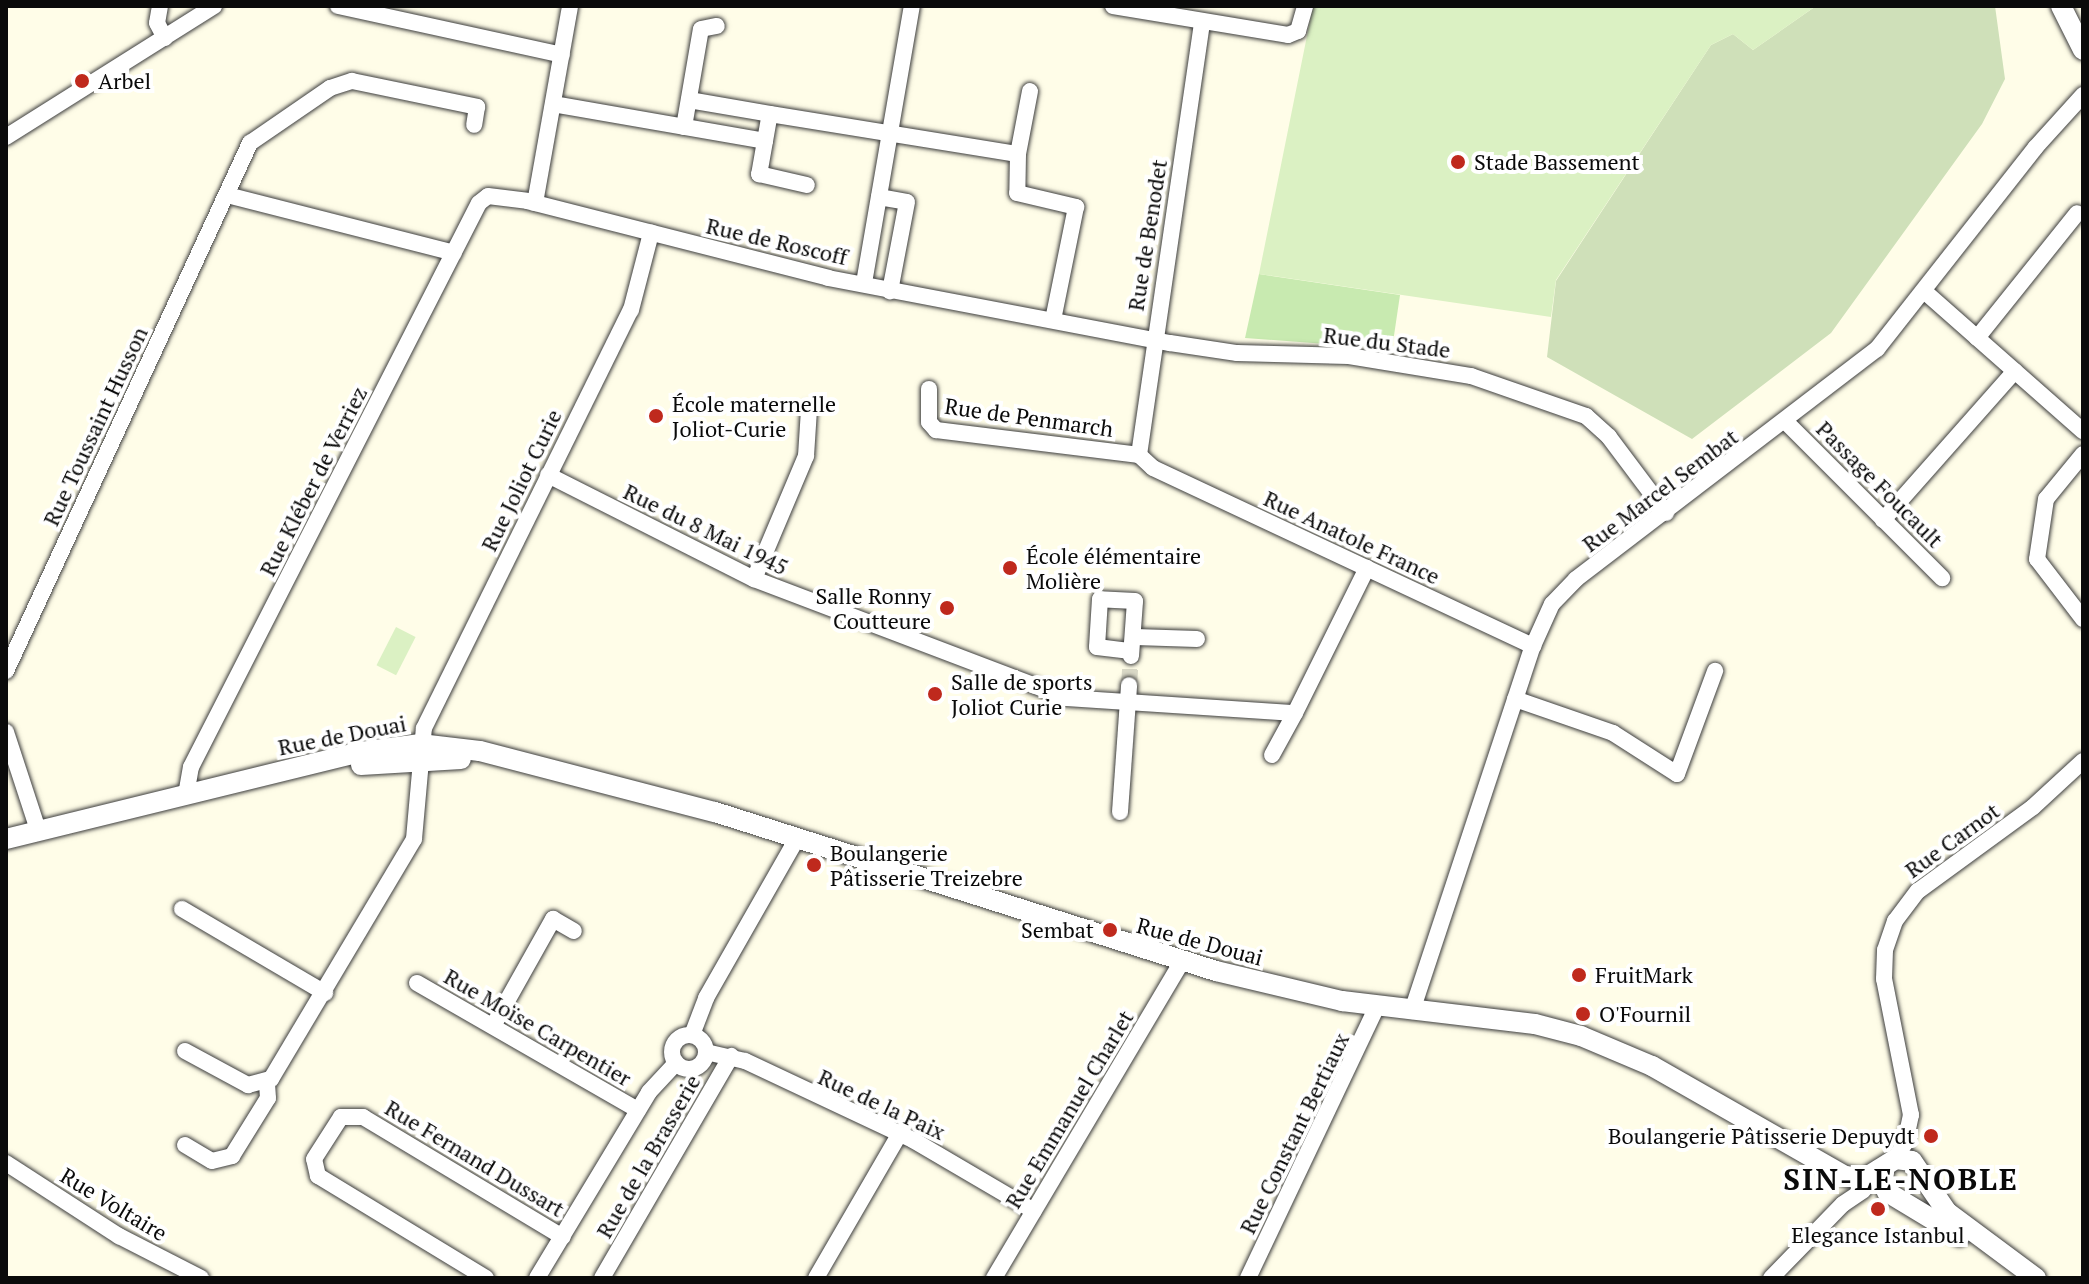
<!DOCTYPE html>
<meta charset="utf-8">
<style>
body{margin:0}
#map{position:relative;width:2089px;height:1284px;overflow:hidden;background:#fffde8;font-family:"PT Serif",serif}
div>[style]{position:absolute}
.green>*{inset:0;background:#c8eab0}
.cemetery>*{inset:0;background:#cfe0b9}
.pitch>*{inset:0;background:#dbf1c3;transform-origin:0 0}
.minor-tunnel>*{height:16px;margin-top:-8px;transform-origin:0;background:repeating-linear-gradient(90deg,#dad9c7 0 16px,transparent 0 24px)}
.roads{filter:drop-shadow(0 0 2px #3d3d3d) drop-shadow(0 0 2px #3d3d3d)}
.minor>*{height:16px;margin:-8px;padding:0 8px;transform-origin:8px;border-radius:8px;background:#fff}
.minor>.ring{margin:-8px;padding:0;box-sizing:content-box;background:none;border:16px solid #fff;border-radius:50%}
.tertiary>*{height:20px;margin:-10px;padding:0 10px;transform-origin:10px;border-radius:10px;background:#fff}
.dots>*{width:22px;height:22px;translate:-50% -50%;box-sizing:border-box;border:4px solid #fff;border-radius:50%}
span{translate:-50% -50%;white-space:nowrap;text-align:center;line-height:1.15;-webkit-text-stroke:8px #fff;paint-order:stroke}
.poi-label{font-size:22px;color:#0a0a0a}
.left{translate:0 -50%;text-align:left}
.right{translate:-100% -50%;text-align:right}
.street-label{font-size:22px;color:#0a0a0a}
.district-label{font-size:30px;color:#0a0a0a;font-weight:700;letter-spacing:2px}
.frame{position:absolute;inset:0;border:8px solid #0a0a0a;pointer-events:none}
</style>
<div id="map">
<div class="green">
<div style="clip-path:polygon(1259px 274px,1400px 295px,1392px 349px,1245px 338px)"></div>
</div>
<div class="cemetery">
<div style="clip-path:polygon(1816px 6px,1995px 6px,2005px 79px,1982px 124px,1831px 333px,1692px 439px,1547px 357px,1556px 281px,1711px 45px,1733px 34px,1753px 50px)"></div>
</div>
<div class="pitch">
<div style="clip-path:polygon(1313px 6px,1816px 6px,1753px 50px,1733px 34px,1711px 45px,1556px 280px,1551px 317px,1259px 274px)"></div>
<div style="left:396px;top:627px;width:22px;height:43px;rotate:27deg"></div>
</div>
<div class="minor-tunnel">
<div style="left:1129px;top:685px;width:29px;rotate:-86deg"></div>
</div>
<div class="roads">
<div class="minor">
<div style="left:160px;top:6px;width:17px;rotate:100deg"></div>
<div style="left:157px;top:23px;width:17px;rotate:62deg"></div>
<div style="left:338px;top:6px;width:229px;rotate:12.3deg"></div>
<div style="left:1113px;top:6px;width:177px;rotate:9.4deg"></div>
<div style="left:1288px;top:35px;width:11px;rotate:-22deg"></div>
<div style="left:1298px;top:31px;width:26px;rotate:-74deg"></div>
<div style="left:689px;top:100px;width:82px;rotate:9.8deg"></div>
<div style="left:553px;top:104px;width:215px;rotate:9.9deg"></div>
<div style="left:765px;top:141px;width:27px;rotate:-80deg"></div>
<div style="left:770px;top:114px;width:251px;rotate:9.2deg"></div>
<div style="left:1018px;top:154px;width:39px;rotate:91deg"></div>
<div style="left:1017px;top:193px;width:61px;rotate:13.3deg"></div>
<div style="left:1076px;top:207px;width:115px;rotate:101.5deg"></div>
<div style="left:684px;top:127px;width:99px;rotate:-80.2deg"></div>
<div style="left:701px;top:29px;width:16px;rotate:-11deg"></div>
<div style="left:6px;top:137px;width:246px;rotate:-32.2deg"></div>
<div style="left:765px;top:141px;width:34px;rotate:100deg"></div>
<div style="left:759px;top:174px;width:49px;rotate:12.9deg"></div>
<div style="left:1018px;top:154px;width:64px;rotate:-79.2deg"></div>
<div style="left:227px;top:195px;width:234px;rotate:14.3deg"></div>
<div style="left:879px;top:197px;width:28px;rotate:10deg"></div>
<div style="left:907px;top:202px;width:91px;rotate:100.8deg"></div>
<div style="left:535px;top:203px;width:200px;rotate:-79.9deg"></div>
<div style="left:864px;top:283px;width:281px;rotate:-80.2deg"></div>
<div style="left:1924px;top:291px;width:212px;rotate:41.4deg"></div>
<div style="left:1977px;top:338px;width:160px;rotate:-51.3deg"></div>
<div style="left:929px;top:389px;width:33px;rotate:90deg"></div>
<div style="left:929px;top:422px;width:11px;rotate:49deg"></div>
<div style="left:936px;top:430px;width:205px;rotate:7deg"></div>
<div style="left:1139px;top:455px;width:19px;rotate:43deg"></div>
<div style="left:1153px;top:468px;width:420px;rotate:25.1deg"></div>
<div style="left:1786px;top:422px;width:221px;rotate:45deg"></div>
<div style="left:2083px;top:454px;width:58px;rotate:129.4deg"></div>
<div style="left:2046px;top:499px;width:61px;rotate:98.5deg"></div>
<div style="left:2037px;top:559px;width:76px;rotate:52.5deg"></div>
<div style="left:1139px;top:455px;width:438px;rotate:-81.7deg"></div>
<div style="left:548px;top:475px;width:231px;rotate:26.8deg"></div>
<div style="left:754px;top:579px;width:335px;rotate:20.8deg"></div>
<div style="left:1067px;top:698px;width:228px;rotate:3.8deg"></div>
<div style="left:1295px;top:713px;width:162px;rotate:-63.6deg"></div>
<div style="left:1883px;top:520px;width:199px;rotate:-48.5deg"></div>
<div style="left:754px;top:579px;width:134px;rotate:-67.1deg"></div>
<div style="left:806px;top:456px;width:46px;rotate:-86.3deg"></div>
<div style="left:1135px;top:637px;width:62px;rotate:1.8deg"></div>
<div style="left:1131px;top:656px;width:55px;rotate:-85.8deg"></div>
<div style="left:1135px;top:601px;width:35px;rotate:-177deg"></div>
<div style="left:1100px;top:599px;width:48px;rotate:93.6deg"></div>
<div style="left:1097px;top:647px;width:34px;rotate:7deg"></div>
<div style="left:6px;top:671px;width:582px;rotate:-65.2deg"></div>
<div style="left:250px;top:143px;width:97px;rotate:-34.5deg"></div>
<div style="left:330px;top:88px;width:23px;rotate:-18deg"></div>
<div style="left:352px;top:81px;width:128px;rotate:11.7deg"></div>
<div style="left:477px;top:107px;width:18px;rotate:99deg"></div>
<div style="left:1515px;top:699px;width:104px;rotate:19.1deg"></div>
<div style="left:1613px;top:733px;width:76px;rotate:32.6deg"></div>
<div style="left:1677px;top:774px;width:110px;rotate:-69.7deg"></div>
<div style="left:6px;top:732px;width:103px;rotate:71.9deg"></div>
<div style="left:1272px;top:755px;width:48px;rotate:-61.3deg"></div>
<div style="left:186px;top:795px;width:28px;rotate:-80deg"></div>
<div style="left:191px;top:767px;width:633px;rotate:-62.95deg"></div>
<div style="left:479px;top:203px;width:11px;rotate:-38deg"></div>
<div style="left:488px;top:196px;width:39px;rotate:7deg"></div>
<div style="left:527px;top:201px;width:311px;rotate:14.3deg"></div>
<div style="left:828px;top:278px;width:348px;rotate:10.8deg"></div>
<div style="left:1170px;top:343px;width:68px;rotate:8.5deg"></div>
<div style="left:1237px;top:353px;width:112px;rotate:1.5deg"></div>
<div style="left:1349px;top:356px;width:124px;rotate:9.3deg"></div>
<div style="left:1471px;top:376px;width:122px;rotate:19.2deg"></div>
<div style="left:1586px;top:416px;width:31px;rotate:42deg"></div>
<div style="left:1609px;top:437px;width:95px;rotate:53.1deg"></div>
<div style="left:1120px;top:812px;width:127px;rotate:-85.9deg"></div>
<div style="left:182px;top:909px;width:166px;rotate:30.4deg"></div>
<div style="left:417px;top:983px;width:255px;rotate:29.9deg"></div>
<div style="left:1412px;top:1011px;width:385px;rotate:-71.7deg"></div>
<div style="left:1533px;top:646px;width:46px;rotate:-65.7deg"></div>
<div style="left:1552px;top:604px;width:35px;rotate:-46deg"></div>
<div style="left:1576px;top:579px;width:379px;rotate:-37.4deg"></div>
<div style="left:1877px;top:349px;width:256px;rotate:-51.8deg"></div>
<div style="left:2035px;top:148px;width:72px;rotate:-47.8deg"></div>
<div style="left:493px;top:1026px;width:123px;rotate:-60.7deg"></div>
<div style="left:553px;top:919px;width:24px;rotate:30deg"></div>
<div class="ring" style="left:672px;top:1035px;width:18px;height:18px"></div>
<div style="left:692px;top:1035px;width:40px;rotate:-69deg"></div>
<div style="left:706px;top:998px;width:185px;rotate:-60.3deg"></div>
<div style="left:185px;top:1051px;width:72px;rotate:28.4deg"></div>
<div style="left:248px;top:1085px;width:24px;rotate:-15deg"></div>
<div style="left:271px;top:1079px;width:279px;rotate:-59.2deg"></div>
<div style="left:414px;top:839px;width:111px;rotate:-84.9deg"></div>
<div style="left:424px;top:728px;width:466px;rotate:-63.7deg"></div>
<div style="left:631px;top:310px;width:80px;rotate:-75.4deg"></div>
<div style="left:706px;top:1052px;width:40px;rotate:13deg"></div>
<div style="left:745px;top:1061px;width:186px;rotate:25.2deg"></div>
<div style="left:913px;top:1140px;width:140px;rotate:30.4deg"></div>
<div style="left:185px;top:1145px;width:31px;rotate:31deg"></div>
<div style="left:212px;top:1161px;width:21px;rotate:-14deg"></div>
<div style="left:232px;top:1156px;width:68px;rotate:-58.2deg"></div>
<div style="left:268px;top:1098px;width:16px;rotate:-94deg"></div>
<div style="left:1893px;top:1161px;width:22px;rotate:-56deg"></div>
<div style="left:1905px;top:1143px;width:29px;rotate:-78deg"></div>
<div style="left:1911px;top:1115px;width:139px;rotate:-101.2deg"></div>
<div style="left:1884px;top:979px;width:29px;rotate:-88deg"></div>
<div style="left:1885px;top:950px;width:31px;rotate:-71deg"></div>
<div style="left:1895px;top:921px;width:38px;rotate:-53deg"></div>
<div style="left:1918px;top:891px;width:142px;rotate:-36.1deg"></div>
<div style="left:2033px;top:807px;width:68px;rotate:-42.6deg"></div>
<div style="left:6px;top:1163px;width:135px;rotate:32.9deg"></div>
<div style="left:119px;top:1236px;width:92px;rotate:27.1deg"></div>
<div style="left:486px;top:1278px;width:197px;rotate:-148.7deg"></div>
<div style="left:318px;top:1176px;width:17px;rotate:-103deg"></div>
<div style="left:314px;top:1159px;width:50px;rotate:-57.3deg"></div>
<div style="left:341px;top:1117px;width:22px"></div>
<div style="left:363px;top:1117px;width:233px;rotate:31deg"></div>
<div style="left:537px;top:1278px;width:217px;rotate:-58.9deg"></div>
<div style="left:649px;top:1092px;width:40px;rotate:-47deg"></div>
<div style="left:602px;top:1278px;width:257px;rotate:-59.8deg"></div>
<div style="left:816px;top:1278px;width:168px;rotate:-59.9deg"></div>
<div style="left:994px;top:1278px;width:368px;rotate:-59.3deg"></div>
<div style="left:1248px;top:1278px;width:301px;rotate:-64.6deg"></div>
<div style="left:1771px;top:1278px;width:103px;rotate:-45.8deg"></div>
<div style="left:1843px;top:1204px;width:25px;rotate:-34deg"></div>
</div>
<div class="tertiary">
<div style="left:2061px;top:6px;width:49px;rotate:63.4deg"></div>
<div style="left:361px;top:765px;width:100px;rotate:-3.4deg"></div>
<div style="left:6px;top:839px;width:366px;rotate:-13.8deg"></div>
<div style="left:361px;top:752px;width:60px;rotate:-7.7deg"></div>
<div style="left:420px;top:744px;width:60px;rotate:6.7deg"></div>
<div style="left:480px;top:751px;width:243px;rotate:14.6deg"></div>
<div style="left:715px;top:812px;width:526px;rotate:17.61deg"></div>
<div style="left:1216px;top:971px;width:130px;rotate:13.4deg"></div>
<div style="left:1342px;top:1001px;width:194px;rotate:6.8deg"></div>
<div style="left:1535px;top:1024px;width:48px;rotate:14.6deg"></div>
<div style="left:1581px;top:1036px;width:77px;rotate:22.9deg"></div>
<div style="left:1652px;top:1066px;width:222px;rotate:29.7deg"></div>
<div style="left:1845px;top:1176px;width:20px;rotate:6deg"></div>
<div style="left:1865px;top:1178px;width:36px;rotate:-32deg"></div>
<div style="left:1896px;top:1159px;width:16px;rotate:7deg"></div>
<div style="left:1912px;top:1161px;width:62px;rotate:55.5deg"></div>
<div style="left:1947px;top:1212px;width:111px;rotate:36.6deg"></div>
<div style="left:1885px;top:1167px;width:13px;rotate:103deg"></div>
<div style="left:1882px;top:1180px;width:13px;rotate:67deg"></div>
<div style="left:1887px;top:1192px;width:85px;rotate:31.1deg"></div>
</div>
</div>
<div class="dots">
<div style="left:82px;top:81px;background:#bf291d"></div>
<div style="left:1458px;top:162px;background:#bf291d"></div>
<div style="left:656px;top:416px;background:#bf291d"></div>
<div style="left:1010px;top:568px;background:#bf291d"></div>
<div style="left:947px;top:608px;background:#bf291d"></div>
<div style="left:935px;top:694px;background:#bf291d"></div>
<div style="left:814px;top:865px;background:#bf291d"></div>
<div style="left:1110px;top:930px;background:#bf291d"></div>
<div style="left:1579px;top:975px;background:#bf291d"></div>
<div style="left:1583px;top:1014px;background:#bf291d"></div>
<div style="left:1931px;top:1136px;background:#bf291d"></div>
<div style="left:1878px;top:1209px;background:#bf291d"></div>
</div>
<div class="poi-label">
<span class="left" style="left:98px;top:81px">Arbel</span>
<span class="left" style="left:1474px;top:162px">Stade Bassement</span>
<span class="left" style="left:672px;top:416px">École maternelle<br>Joliot-Curie</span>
<span class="left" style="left:1026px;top:568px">École élémentaire<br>Molière</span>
<span class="right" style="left:931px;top:608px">Salle Ronny<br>Coutteure</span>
<span class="left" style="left:951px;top:694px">Salle de sports<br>Joliot Curie</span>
<span class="left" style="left:830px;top:865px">Boulangerie<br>Pâtisserie Treizebre</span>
<span class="right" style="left:1094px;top:930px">Sembat</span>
<span class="left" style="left:1595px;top:975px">FruitMark</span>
<span class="left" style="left:1599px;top:1014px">O'Fournil</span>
<span class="right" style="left:1915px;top:1136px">Boulangerie Pâtisserie Depuydt</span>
<span style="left:1878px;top:1235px">Elegance Istanbul</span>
</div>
<div class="street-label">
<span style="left:1147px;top:235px;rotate:-81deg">Rue de Benodet</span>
<span style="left:777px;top:241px;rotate:13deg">Rue de Roscoff</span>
<span style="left:1387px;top:342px;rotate:7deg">Rue du Stade</span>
<span style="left:1029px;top:417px;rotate:8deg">Rue de Penmarch</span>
<span style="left:95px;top:426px;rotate:-65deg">Rue Toussaint Husson</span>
<span style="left:521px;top:480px;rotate:-64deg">Rue Joliot Curie</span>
<span style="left:313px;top:481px;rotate:-63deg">Rue Kléber de Verriez</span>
<span style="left:1880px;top:484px;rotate:45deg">Passage Foucault</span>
<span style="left:1660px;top:490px;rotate:-37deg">Rue Marcel Sembat</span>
<span style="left:706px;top:529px;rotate:26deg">Rue du 8 Mai 1945</span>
<span style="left:1352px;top:537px;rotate:25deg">Rue Anatole France</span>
<span style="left:342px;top:735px;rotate:-11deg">Rue de Douai</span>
<span style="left:1952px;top:840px;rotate:-36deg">Rue Carnot</span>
<span style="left:1200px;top:941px;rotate:15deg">Rue de Douai</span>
<span style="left:538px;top:1027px;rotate:30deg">Rue Moïse Carpentier</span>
<span style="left:882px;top:1104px;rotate:25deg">Rue de la Paix</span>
<span style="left:1069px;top:1109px;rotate:-59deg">Rue Emmanuel Charlet</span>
<span style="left:1294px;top:1133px;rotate:-64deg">Rue Constant Bertiaux</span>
<span style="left:648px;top:1156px;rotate:-60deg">Rue de la Brasserie</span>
<span style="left:475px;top:1158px;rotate:31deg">Rue Fernand Dussart</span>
<span style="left:114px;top:1204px;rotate:31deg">Rue Voltaire</span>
</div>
<div class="district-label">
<span style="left:1901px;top:1179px">SIN-LE-NOBLE</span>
</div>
<div class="frame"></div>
</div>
